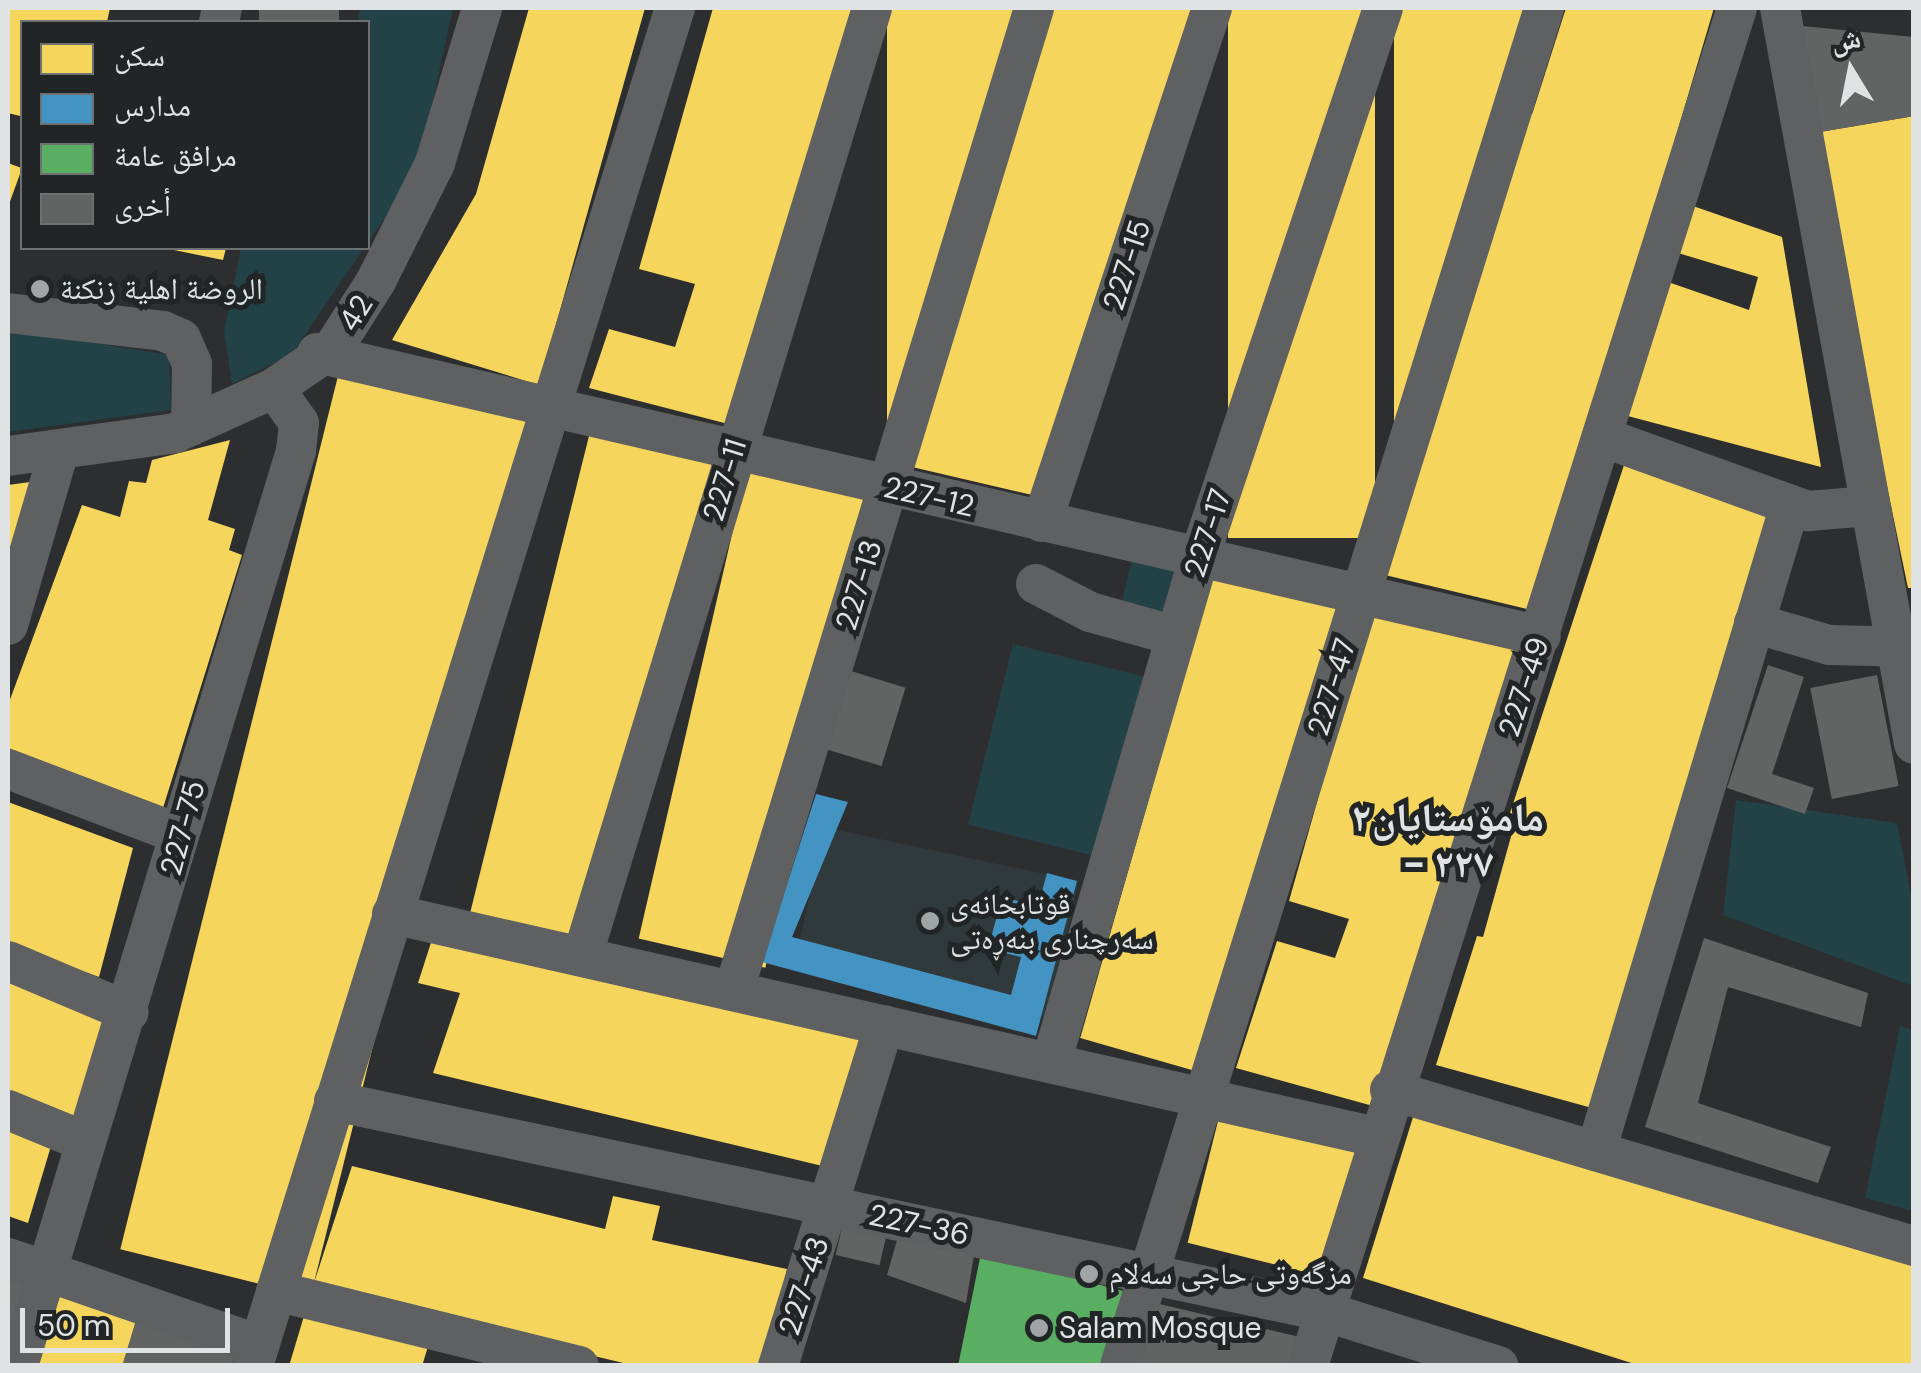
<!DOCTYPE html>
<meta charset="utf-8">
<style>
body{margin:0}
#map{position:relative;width:1921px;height:1373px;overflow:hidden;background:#2c2e2f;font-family:"DM Sans","Noto Naskh Arabic",sans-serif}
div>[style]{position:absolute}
.built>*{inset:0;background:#30393b;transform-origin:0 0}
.green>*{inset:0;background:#224247;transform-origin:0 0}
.homes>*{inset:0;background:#f6d55c;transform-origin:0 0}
.schools>*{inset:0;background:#4393c3}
.public>*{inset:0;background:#5aae61}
.building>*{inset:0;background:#626464;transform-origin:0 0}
.minor>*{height:40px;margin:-20px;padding:0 20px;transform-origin:20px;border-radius:20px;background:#5e6061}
.dots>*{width:28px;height:28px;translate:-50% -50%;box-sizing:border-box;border:5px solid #212526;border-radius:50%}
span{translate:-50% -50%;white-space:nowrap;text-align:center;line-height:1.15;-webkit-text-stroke:10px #212526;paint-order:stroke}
.street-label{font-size:30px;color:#e0e3e3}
.poi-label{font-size:30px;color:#e0e3e3}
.left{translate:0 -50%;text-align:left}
.district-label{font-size:40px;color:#e0e3e3;font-weight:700}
.frame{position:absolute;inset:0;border:10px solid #e0e3e3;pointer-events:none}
.legend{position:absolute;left:20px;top:20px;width:350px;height:230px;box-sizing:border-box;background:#212526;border:2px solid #6d7172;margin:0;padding:12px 18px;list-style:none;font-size:30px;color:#e0e3e3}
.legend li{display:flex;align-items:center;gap:20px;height:50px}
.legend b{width:50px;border:2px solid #6d7172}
.north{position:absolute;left:1801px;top:20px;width:100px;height:100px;-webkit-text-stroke:8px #212526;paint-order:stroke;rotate:350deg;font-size:28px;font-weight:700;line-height:40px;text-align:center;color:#e0e3e3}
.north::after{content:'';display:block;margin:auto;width:35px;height:45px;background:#e0e3e3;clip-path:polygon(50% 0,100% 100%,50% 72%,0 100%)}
.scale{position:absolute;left:20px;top:1308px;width:210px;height:45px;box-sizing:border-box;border:5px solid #e0e3e3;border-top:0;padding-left:12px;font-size:30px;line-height:35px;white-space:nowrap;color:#e0e3e3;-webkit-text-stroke:8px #212526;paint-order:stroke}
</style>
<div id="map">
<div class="built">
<div style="left:824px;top:827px;width:260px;height:139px;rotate:12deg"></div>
</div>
<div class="green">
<div style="clip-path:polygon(360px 8px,453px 8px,418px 169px,368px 242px,368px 22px,358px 22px)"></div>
<div style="clip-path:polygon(241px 248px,364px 248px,292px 354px,232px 384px,224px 331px)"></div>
<div style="clip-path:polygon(8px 329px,169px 355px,171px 410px,8px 432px)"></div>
<div style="left:1133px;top:554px;width:54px;height:54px;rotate:13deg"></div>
<div style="left:1013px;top:644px;width:140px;height:186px;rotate:14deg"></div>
<div style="clip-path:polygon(1736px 800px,1897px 823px,1913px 905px,1913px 986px,1723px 915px)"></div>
<div style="clip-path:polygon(1900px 1026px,1913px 1030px,1913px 1211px,1865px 1198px)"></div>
</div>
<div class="homes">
<div style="clip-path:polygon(8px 8px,110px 8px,107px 22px,22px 22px,20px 116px,8px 113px)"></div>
<div style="clip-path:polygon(529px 8px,645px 8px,539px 385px,392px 340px,476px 194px)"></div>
<div style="clip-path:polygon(713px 8px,859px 8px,732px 425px,589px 388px,609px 329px,675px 347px,695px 284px,639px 269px)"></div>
<div style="left:887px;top:8px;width:137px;height:448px"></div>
<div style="clip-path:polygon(1047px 8px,1194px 8px,1041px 497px,912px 467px)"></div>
<div style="left:1228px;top:8px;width:147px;height:530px"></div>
<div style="left:1394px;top:8px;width:138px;height:560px"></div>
<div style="clip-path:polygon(1566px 8px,1714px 8px,1535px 611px,1385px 575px)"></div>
<div style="clip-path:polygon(1914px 116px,1914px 588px,1908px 588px,1814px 133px)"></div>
<div style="left:8px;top:163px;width:15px;height:64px;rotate:20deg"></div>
<div style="clip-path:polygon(1693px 206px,1782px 237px,1821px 467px,1624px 415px,1668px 282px,1749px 310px,1758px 277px,1678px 253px)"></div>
<div style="clip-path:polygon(164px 248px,226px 248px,223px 260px)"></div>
<div style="left:339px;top:372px;width:196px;height:904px;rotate:14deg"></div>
<div style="left:590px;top:432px;width:130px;height:502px;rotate:14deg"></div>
<div style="clip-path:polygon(230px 440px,208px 520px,235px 529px,229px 550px,242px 555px,163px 808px,8px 748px,8px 705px,82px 505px,120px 517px,129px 481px,146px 483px,152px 460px)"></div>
<div style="clip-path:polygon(1625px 462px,1785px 515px,1592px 1108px,1436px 1065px,1477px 936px,1483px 937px,1517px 815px,1510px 813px)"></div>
<div style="left:748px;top:465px;width:130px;height:486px;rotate:13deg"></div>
<div style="clip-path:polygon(30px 482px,13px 540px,8px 553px,8px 485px)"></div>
<div style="left:1215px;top:568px;width:137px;height:489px;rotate:16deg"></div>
<div style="clip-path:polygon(1372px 608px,1516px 650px,1373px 1106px,1236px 1068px,1277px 941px,1335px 958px,1349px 919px,1289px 901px)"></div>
<div style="clip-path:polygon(8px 802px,133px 848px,99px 977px,8px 944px)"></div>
<div style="clip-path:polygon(436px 927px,871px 1031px,835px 1169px,433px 1073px,460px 993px,418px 983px)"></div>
<div style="clip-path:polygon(8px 968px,108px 1008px,74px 1120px,8px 1095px)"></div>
<div style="left:1222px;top:1105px;width:152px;height:142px;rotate:14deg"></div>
<div style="clip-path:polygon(1414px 1114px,1914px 1260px,1914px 1366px,1641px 1366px,1363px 1278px)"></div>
<div style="clip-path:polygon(8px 1116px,54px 1136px,28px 1223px,8px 1216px)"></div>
<div style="clip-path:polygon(352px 1166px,605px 1229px,613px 1196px,660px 1206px,652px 1240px,787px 1269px,764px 1366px,636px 1366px,312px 1289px)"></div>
<div style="clip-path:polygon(54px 1284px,138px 1314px,123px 1366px,29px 1366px)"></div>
<div style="clip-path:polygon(307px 1306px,430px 1340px,422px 1366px,289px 1366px)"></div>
</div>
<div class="schools">
<div style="clip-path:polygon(816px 794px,848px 802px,792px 937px,1011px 995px,1021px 957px,988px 949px,1002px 897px,1038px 906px,1047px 873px,1077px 881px,1036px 1036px,762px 962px)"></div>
</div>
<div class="public">
<div style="clip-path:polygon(981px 1253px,1123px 1291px,1101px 1366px,958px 1366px)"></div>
</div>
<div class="building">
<div style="left:259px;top:8px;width:80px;height:14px"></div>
<div style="clip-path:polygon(1792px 25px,1914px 37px,1914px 116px,1814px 133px)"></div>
<div style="clip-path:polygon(1768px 665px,1804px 677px,1772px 774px,1814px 788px,1805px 814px,1727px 788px)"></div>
<div style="left:851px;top:671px;width:57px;height:82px;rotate:17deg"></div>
<div style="left:1877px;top:675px;width:113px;height:68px;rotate:79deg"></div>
<div style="clip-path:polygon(1704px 938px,1868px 993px,1861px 1027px,1728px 987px,1698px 1103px,1831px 1147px,1818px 1183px,1645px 1127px)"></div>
<div style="left:844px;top:1219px;width:45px;height:37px;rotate:13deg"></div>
<div style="clip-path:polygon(900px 1230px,975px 1249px,966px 1303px,887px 1275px)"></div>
<div style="clip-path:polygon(8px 1267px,27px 1273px,8px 1336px)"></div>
<div style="clip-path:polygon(1151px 1302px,1300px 1337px,1293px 1366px,1136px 1366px)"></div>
<div style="clip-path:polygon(138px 1314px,237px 1350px,232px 1366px,122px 1366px)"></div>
</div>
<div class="minor">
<div style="left:1780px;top:8px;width:748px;rotate:79.68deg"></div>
<div style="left:219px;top:22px;width:14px;rotate:-78deg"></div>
<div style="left:8px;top:313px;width:156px;rotate:6.6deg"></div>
<div style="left:163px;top:331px;width:20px;rotate:24deg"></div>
<div style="left:181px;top:339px;width:27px;rotate:66deg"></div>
<div style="left:192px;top:364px;width:62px;rotate:90.9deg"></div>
<div style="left:317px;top:353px;width:1256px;rotate:13.02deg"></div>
<div style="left:1602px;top:437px;width:219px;rotate:19.8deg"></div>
<div style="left:1808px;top:511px;width:61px;rotate:-4.7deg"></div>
<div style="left:8px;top:456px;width:169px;rotate:-7.8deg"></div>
<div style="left:175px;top:433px;width:109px;rotate:-24.4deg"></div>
<div style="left:274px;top:388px;width:73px;rotate:-34.3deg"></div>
<div style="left:334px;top:347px;width:78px;rotate:-57.5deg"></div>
<div style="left:376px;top:281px;width:132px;rotate:-63.4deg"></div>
<div style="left:435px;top:163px;width:162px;rotate:-73.1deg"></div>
<div style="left:1042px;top:522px;width:541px;rotate:-71.7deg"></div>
<div style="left:1036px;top:584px;width:61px;rotate:27.4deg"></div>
<div style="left:1090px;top:612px;width:89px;rotate:15.6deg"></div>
<div style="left:1754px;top:623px;width:78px;rotate:16.3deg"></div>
<div style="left:1829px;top:645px;width:85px;rotate:1.3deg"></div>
<div style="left:8px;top:625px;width:181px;rotate:-73.7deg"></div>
<div style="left:8px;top:769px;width:183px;rotate:20.8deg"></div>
<div style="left:392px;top:914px;width:1009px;rotate:12.77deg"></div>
<div style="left:583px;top:954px;width:989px;rotate:-73.01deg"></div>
<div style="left:8px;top:961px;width:131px;rotate:22.9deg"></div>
<div style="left:734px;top:990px;width:1027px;rotate:-73.01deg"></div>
<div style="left:1051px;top:1063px;width:526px;rotate:-73.67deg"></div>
<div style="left:1199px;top:558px;width:580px;rotate:-71.5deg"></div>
<div style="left:1390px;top:1090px;width:547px;rotate:16.58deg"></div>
<div style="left:334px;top:1101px;width:1011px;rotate:11.99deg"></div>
<div style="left:1323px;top:1311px;width:184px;rotate:17.4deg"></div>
<div style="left:8px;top:1110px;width:84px;rotate:22.3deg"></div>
<div style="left:1596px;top:1151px;width:675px;rotate:-73.28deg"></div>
<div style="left:8px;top:1258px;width:266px;rotate:19.1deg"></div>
<div style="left:276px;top:1291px;width:312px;rotate:13.9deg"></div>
<div style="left:18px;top:1366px;width:956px;rotate:-73.1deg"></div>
<div style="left:296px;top:451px;width:28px;rotate:-84deg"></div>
<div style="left:299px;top:423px;width:43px;rotate:-125.5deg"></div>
<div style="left:253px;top:1366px;width:1422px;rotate:-72.74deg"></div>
<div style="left:778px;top:1366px;width:357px;rotate:-72.7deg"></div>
<div style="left:1120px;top:1366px;width:1423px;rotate:-72.66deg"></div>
<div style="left:1308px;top:1366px;width:1424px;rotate:-72.47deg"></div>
</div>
<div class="dots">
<div style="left:40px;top:289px;background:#a1a4a4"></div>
<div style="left:930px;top:921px;background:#a1a4a4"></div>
<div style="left:1089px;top:1274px;background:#a1a4a4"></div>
<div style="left:1039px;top:1328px;background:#a1a4a4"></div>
</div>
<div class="street-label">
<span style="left:1127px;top:265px;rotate:-72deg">227-15</span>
<span style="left:356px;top:313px;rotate:-58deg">42</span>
<span style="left:725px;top:480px;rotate:-73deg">227-11</span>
<span style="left:929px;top:497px;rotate:13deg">227-12</span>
<span style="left:1208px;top:533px;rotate:-72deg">227-17</span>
<span style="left:859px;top:585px;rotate:-73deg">227-13</span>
<span style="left:1332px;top:687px;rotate:-73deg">227-47</span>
<span style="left:1524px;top:687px;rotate:-72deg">227-49</span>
<span style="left:183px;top:828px;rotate:-75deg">227-75</span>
<span style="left:919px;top:1225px;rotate:12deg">227-36</span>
<span style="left:804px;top:1286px;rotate:-72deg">227-43</span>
</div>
<div class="poi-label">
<span class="left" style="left:60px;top:289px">الروضة اهلية زنكنة</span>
<span class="left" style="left:950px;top:921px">قوتابخانەی<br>سەرچناری بنەڕەتی</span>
<span class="left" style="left:1109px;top:1274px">مزگەوتی حاجی سەلام</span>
<span class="left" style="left:1059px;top:1328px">Salam Mosque</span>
</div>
<div class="district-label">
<span style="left:1448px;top:840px">مامۆستایان٢<br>- ٢٢٧</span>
</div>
<div class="frame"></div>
<ul class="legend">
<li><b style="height:28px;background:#f6d55c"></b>سكن</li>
<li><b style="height:28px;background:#4393c3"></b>مدارس</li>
<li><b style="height:28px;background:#5aae61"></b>مرافق عامة</li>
<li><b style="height:28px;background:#626464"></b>أخرى</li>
</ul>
<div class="north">ش</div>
<div class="scale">50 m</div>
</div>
